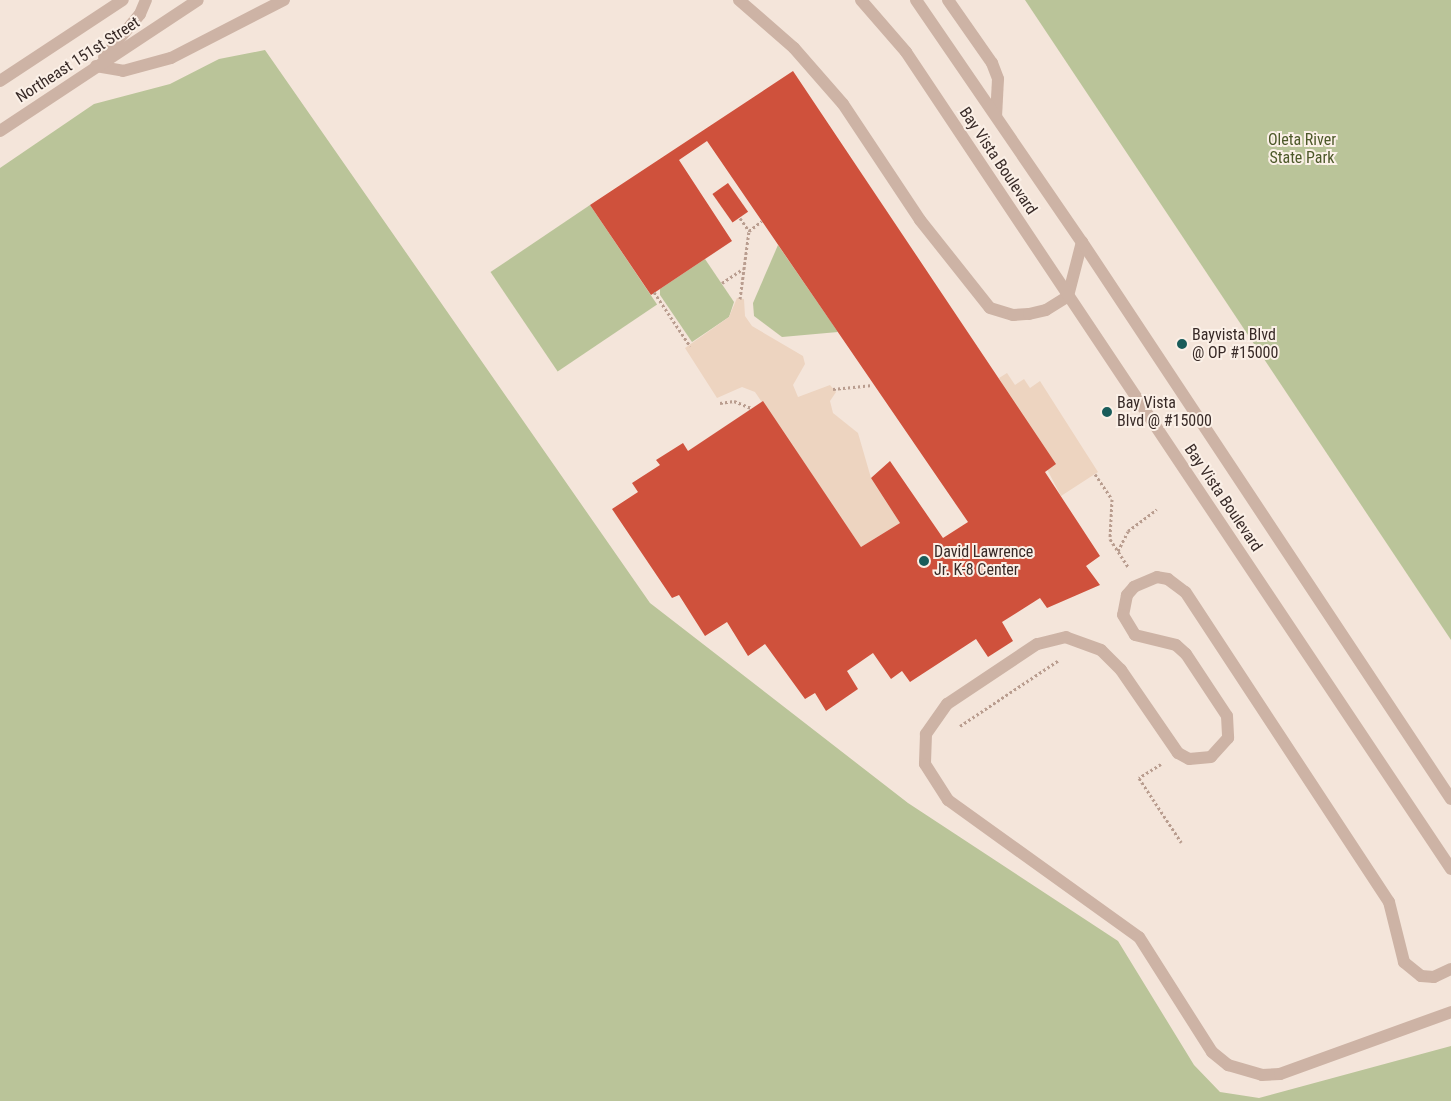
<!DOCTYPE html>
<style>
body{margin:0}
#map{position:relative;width:1451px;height:1101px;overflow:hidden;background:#f4e5da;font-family:"Roboto Condensed",sans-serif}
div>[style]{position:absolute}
.green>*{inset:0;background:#bac499;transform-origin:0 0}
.plaza>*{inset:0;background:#edd4c0}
.building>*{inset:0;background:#cf513c;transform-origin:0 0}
.path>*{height:3px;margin-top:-1.5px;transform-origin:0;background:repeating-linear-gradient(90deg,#b99d8f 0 2.5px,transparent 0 5px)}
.service>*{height:12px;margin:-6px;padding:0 6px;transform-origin:6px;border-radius:6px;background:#cdb3a5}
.tertiary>*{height:12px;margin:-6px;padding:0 6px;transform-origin:6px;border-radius:6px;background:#cdb3a5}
.dots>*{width:14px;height:14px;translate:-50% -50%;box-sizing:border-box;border:2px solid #fbf0e7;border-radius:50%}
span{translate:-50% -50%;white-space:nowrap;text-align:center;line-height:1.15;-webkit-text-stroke:4px #fbf0e7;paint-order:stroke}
.street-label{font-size:16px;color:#382a27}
.park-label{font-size:16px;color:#4c5829}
.poi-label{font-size:16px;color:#382a27}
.left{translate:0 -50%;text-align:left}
</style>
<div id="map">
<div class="green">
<div style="clip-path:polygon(1025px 0,1451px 0,1451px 640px)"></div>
<div style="clip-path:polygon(265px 50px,650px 603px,908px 803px,1118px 941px,1194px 1065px,1220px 1092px,1259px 1098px,1451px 1046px,1451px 1101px,0 1101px,0 168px,94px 104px,170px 84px,219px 59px)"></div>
<div style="left:590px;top:205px;width:120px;height:120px;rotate:56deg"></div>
<div style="clip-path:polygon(778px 245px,838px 332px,782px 337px,754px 316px,753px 303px)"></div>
<div style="clip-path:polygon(705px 259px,734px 302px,729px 317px,692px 342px,660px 295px,660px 289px)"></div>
</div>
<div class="plaza">
<div style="clip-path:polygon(737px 298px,744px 299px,745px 316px,752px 326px,803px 356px,805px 364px,793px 385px,798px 397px,830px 385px,836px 392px,830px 401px,833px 413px,858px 433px,871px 478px,900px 523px,861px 547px,755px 392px,742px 387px,717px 398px,685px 348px,729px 317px)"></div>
<div style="clip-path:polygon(1007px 373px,1015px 385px,1024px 379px,1030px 388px,1040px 381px,1098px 472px,1061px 496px,999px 378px)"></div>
</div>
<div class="building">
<div style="clip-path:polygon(793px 71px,1056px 464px,1045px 472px,1100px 556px,1086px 566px,1100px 585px,1047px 608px,1040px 598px,1002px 622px,1013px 641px,988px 657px,976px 639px,910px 682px,902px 671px,891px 679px,873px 653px,847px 671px,858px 689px,826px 711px,815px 693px,805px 699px,765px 644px,748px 656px,727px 622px,705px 636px,679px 595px,672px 598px,612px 509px,638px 492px,632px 483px,660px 465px,656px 460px,683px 443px,688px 451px,763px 401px,861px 547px,900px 523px,871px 478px,890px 461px,943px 538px,968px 522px,707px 141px,679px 160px,732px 241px,651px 295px,590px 205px)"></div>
<div style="left:728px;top:183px;width:35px;height:19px;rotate:55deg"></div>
</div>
<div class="path">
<div style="left:740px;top:218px;width:16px;rotate:55deg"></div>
<div style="left:722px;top:283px;width:25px;rotate:-34deg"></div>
<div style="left:654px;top:292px;width:65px;rotate:56.3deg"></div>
<div style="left:740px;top:299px;width:69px;rotate:-82.5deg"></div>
<div style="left:749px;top:231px;width:16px;rotate:-38deg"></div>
<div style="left:833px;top:389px;width:40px;rotate:-5.7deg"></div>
<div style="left:720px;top:403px;width:14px;rotate:-8deg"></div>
<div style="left:734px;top:401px;width:18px;rotate:22deg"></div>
<div style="left:1095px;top:474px;width:30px;rotate:56deg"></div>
<div style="left:1112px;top:499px;width:40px;rotate:92.9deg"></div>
<div style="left:1110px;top:539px;width:33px;rotate:57deg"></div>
<div style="left:1118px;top:551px;width:22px;rotate:-63deg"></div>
<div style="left:1128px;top:531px;width:36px;rotate:-37deg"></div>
<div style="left:960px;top:726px;width:119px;rotate:-33.7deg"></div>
<div style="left:1161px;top:764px;width:26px;rotate:148deg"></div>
<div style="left:1139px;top:778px;width:77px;rotate:56.7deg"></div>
</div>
<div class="service">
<div style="left:739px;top:0;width:73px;rotate:41.1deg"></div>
<div style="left:794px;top:48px;width:74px;rotate:48.8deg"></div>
<div style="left:843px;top:104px;width:139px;rotate:56.4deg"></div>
<div style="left:920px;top:220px;width:112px;rotate:51.5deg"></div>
<div style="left:990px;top:308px;width:24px;rotate:17deg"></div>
<div style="left:1013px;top:315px;width:16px;rotate:-4deg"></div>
<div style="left:1029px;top:314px;width:17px;rotate:-13deg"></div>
<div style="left:1046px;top:310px;width:26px;rotate:-32deg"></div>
<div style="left:1068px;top:296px;width:56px;rotate:-75.5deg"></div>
<div style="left:948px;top:0;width:77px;rotate:55.1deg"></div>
<div style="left:992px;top:63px;width:17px;rotate:69deg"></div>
<div style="left:998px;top:79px;width:36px;rotate:93deg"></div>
<div style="left:96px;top:66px;width:27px;rotate:10deg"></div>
<div style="left:123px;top:71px;width:50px;rotate:-15.2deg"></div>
<div style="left:171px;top:58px;width:127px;rotate:-27.2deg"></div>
<div style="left:1451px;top:969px;width:19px;rotate:155deg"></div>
<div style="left:1434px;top:977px;width:13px;rotate:-176deg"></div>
<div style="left:1421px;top:976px;width:22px;rotate:-141deg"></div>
<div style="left:1404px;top:962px;width:62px;rotate:-104deg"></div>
<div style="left:1389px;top:902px;width:371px;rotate:-123.3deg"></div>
<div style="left:1185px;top:592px;width:21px;rotate:-143deg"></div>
<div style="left:1168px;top:579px;width:11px;rotate:-170deg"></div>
<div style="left:1157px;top:577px;width:25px;rotate:157deg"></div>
<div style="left:1134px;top:587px;width:11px;rotate:131deg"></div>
<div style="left:1127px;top:595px;width:20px;rotate:101deg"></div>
<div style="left:1123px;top:615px;width:23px;rotate:59deg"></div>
<div style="left:1135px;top:635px;width:42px;rotate:13.7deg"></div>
<div style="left:1176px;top:645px;width:13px;rotate:42deg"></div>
<div style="left:1186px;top:654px;width:74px;rotate:56.5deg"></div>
<div style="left:1227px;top:716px;width:22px;rotate:87deg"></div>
<div style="left:1228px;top:738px;width:25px;rotate:132deg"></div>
<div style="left:1211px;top:757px;width:22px;rotate:175deg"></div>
<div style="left:1189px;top:759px;width:13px;rotate:-151deg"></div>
<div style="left:1178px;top:753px;width:101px;rotate:-124.5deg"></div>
<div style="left:1121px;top:670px;width:28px;rotate:-135deg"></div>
<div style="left:1101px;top:650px;width:37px;rotate:-160deg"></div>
<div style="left:1066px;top:637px;width:30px;rotate:166deg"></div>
<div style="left:1037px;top:644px;width:108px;rotate:146.3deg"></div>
<div style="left:947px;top:704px;width:37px;rotate:125deg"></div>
<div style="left:926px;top:734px;width:30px;rotate:92deg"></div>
<div style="left:925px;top:764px;width:43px;rotate:57.4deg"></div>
<div style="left:948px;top:800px;width:235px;rotate:35.7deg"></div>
<div style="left:1139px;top:937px;width:136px;rotate:57.6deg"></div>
<div style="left:1212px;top:1052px;width:21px;rotate:39deg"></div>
<div style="left:1228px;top:1065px;width:35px;rotate:16deg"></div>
<div style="left:1262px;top:1075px;width:18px;rotate:-3deg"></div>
<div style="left:1280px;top:1074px;width:182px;rotate:-19.9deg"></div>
</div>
<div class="tertiary">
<div style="left:861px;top:0;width:69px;rotate:49.1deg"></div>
<div style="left:906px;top:52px;width:982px;rotate:56.29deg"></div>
<div style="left:916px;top:0;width:293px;rotate:55.6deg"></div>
<div style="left:1082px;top:242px;width:668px;rotate:56.48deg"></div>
<div style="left:104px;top:57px;width:56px;rotate:-50.1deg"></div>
<div style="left:140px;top:14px;width:15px;rotate:-67deg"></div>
<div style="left:0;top:81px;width:147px;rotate:-33.4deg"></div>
<div style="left:0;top:131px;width:237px;rotate:-33.5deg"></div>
</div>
<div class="dots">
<div style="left:1182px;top:344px;background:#195c5a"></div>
<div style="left:1107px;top:412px;background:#195c5a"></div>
<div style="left:924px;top:561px;background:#195c5a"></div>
</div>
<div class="street-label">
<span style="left:78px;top:60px;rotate:-33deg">Northeast 151st Street</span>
<span style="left:998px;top:161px;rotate:56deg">Bay Vista Boulevard</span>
<span style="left:1223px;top:498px;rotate:56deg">Bay Vista Boulevard</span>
</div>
<div class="park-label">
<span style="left:1302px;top:149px">Oleta River<br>State Park</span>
</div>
<div class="poi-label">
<span class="left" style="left:1192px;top:344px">Bayvista Blvd<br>@ OP #15000</span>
<span class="left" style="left:1117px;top:412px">Bay Vista<br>Blvd @ #15000</span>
<span class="left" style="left:934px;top:561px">David Lawrence<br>Jr. K-8 Center</span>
</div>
</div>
